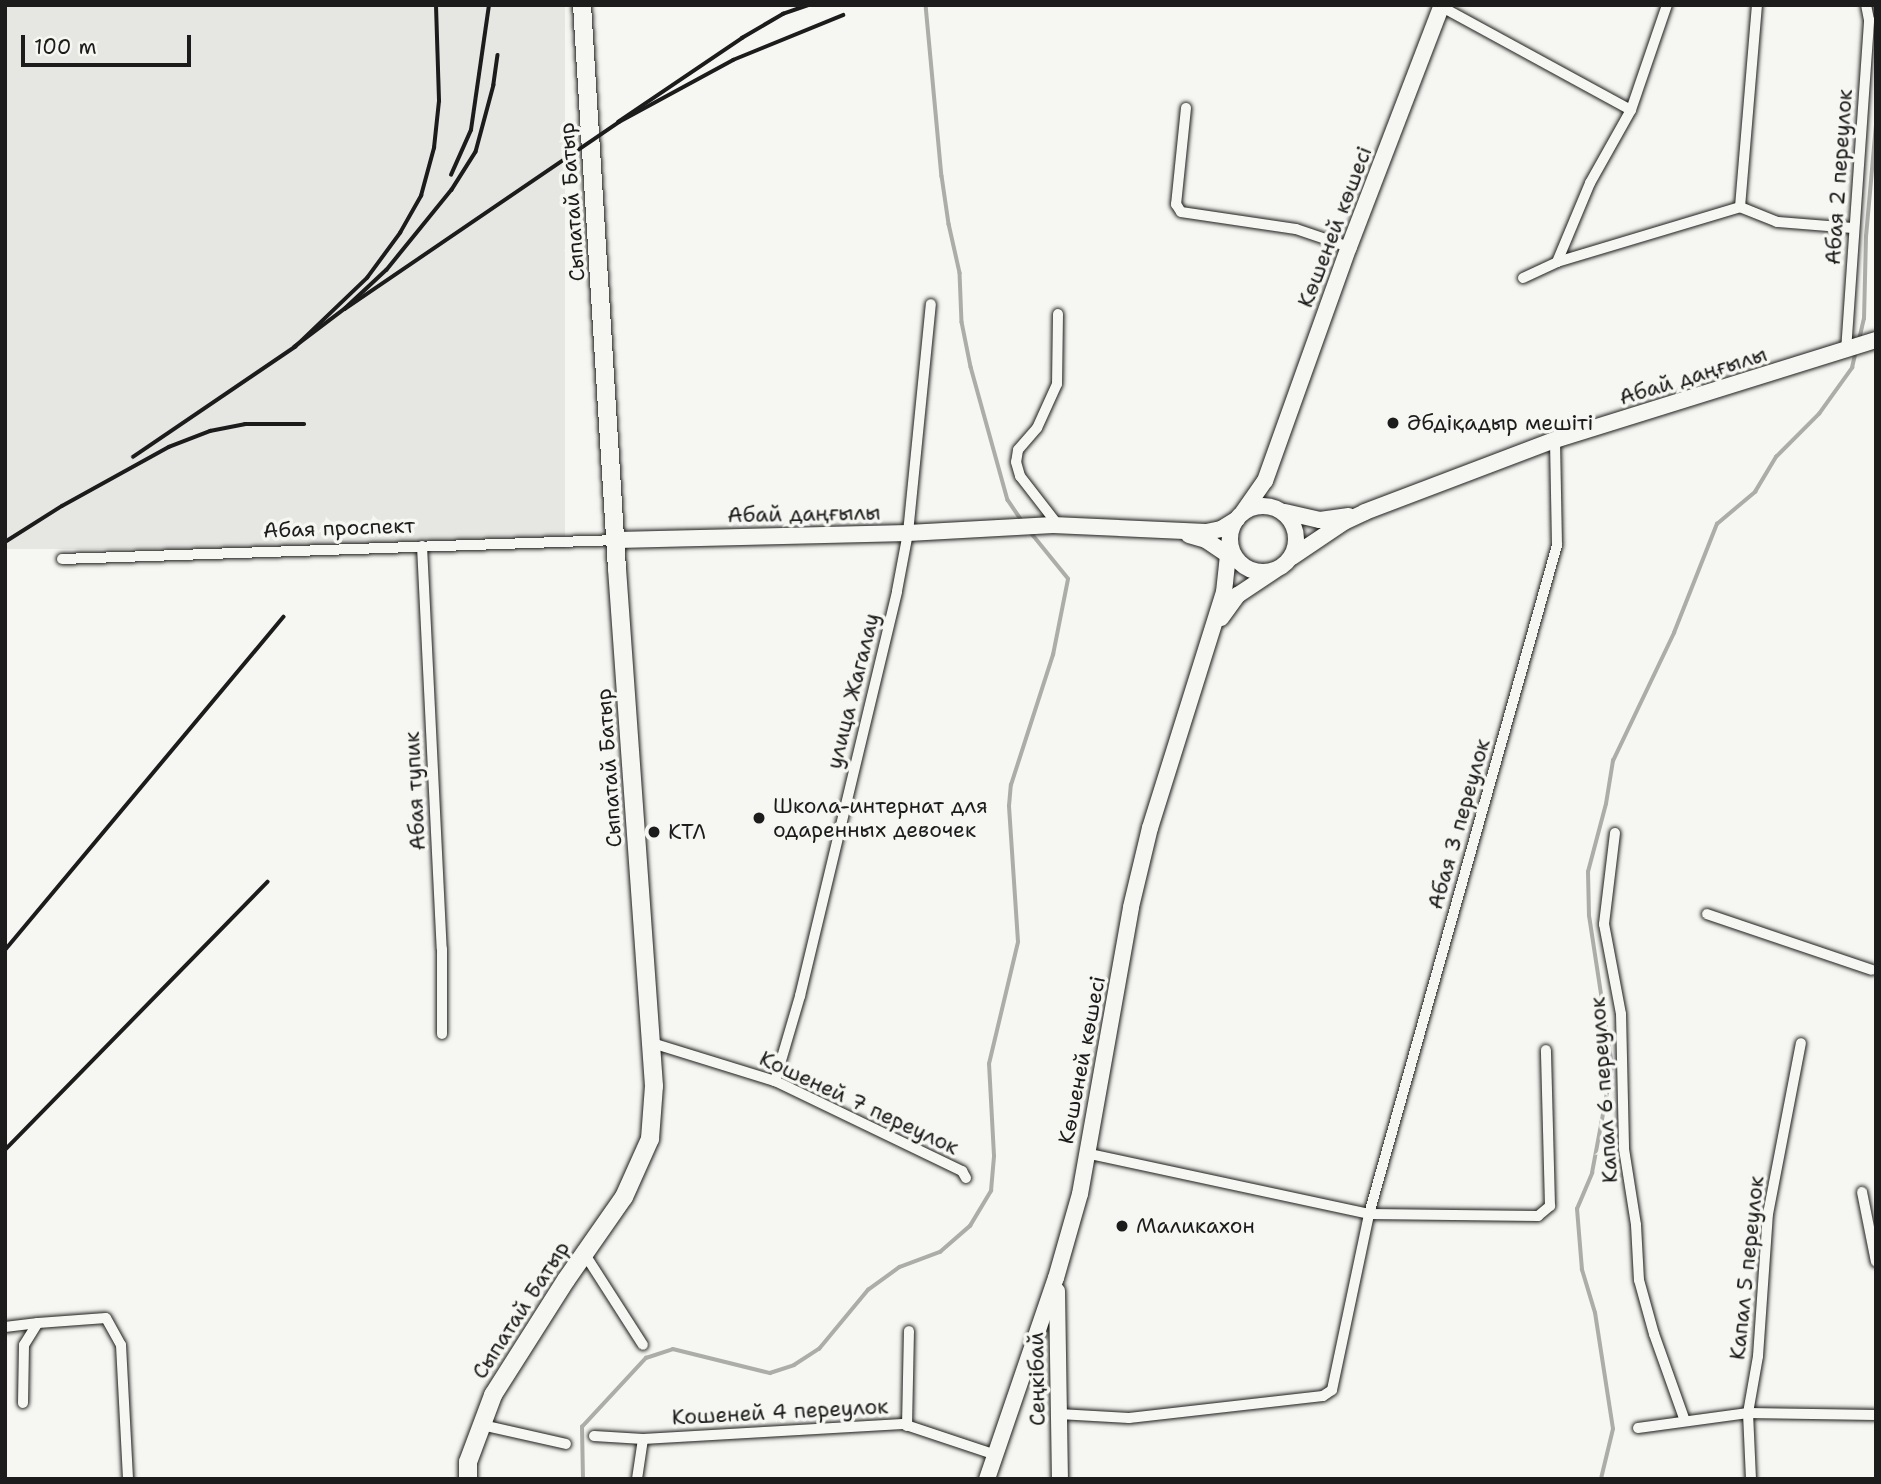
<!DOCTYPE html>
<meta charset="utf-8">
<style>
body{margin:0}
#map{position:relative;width:1881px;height:1484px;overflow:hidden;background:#f6f6f2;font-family:"Shantell Sans",sans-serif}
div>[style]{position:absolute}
.built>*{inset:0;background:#e6e6e2;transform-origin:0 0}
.stream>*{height:3.5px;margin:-1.75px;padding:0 1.75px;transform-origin:1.75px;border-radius:1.75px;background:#acaca9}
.roads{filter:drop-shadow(0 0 2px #1c1c1c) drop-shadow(0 0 2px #1c1c1c)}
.street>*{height:10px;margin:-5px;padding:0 5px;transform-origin:5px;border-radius:5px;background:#f6f6f2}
.secondary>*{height:16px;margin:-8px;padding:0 8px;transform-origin:8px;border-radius:8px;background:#f6f6f2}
.secondary>.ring{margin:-8px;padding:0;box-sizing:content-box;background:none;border:16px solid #f6f6f2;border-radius:50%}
.primary>*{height:18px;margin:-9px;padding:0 9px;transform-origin:9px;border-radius:9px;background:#f6f6f2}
.rail>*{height:3.5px;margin:-1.75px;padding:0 1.75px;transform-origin:1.75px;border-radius:1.75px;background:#1c1c1c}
.dots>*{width:19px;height:19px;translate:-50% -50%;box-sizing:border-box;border:4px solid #f6f6f2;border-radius:50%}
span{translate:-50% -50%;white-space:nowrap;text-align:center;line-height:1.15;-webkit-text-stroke:7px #f6f6f2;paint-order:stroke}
.street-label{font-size:21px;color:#1c1c1c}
.poi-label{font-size:21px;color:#1c1c1c}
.left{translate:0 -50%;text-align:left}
.frame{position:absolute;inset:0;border:7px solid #1c1c1c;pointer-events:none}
.scale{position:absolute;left:21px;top:35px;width:170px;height:32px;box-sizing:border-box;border:4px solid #1c1c1c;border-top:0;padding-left:9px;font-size:21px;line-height:24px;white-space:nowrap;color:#1c1c1c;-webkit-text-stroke:5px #f6f6f2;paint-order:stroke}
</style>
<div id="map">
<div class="built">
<div style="left:5px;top:5px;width:560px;height:544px"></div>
</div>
<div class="stream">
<div style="left:926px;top:5px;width:172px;rotate:84.7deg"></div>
<div style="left:942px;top:176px;width:49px;rotate:81.7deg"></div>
<div style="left:949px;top:224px;width:50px;rotate:77.3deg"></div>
<div style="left:960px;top:273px;width:49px;rotate:87.7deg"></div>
<div style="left:962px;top:322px;width:46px;rotate:78.7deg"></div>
<div style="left:971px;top:367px;width:138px;rotate:74.5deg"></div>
<div style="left:1008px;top:500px;width:27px;rotate:56deg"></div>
<div style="left:1872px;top:5px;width:25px;rotate:81deg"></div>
<div style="left:1859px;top:340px;width:22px;rotate:-77deg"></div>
<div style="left:1864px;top:319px;width:82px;rotate:-88.6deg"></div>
<div style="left:1866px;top:237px;width:111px;rotate:-84.9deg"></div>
<div style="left:583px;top:1479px;width:52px;rotate:-91.1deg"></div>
<div style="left:582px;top:1427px;width:94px;rotate:-47.2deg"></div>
<div style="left:646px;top:1358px;width:28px;rotate:-18deg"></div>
<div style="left:673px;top:1349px;width:100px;rotate:13.9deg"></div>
<div style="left:770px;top:1373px;width:25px;rotate:-18deg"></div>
<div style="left:794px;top:1365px;width:30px;rotate:-33deg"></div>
<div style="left:819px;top:1349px;width:77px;rotate:-50.3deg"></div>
<div style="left:868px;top:1290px;width:39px;rotate:-36deg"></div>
<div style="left:900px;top:1267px;width:43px;rotate:-20.6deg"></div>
<div style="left:940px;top:1252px;width:40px;rotate:-41deg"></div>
<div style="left:970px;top:1226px;width:41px;rotate:-59deg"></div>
<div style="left:991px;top:1191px;width:35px;rotate:-85deg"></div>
<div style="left:994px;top:1156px;width:92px;rotate:-93.1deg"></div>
<div style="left:989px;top:1064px;width:125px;rotate:-76.6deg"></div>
<div style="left:1018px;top:942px;width:136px;rotate:-93.8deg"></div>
<div style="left:1009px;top:806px;width:21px;rotate:-85deg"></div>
<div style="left:1011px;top:785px;width:137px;rotate:-72.1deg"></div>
<div style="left:1053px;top:655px;width:77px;rotate:-78.8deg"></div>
<div style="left:1068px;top:579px;width:62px;rotate:-129.1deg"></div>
<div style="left:1601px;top:1479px;width:51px;rotate:-76.5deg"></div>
<div style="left:1613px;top:1429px;width:117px;rotate:-98.8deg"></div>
<div style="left:1595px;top:1313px;width:45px;rotate:-106.8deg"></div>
<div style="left:1582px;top:1270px;width:61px;rotate:-94.7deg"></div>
<div style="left:1577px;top:1209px;width:39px;rotate:-67deg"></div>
<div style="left:1592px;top:1173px;width:109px;rotate:-79.4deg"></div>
<div style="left:1612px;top:1066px;width:152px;rotate:-98.7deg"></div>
<div style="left:1589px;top:916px;width:44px;rotate:-91.3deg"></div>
<div style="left:1588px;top:872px;width:70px;rotate:-75.2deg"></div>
<div style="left:1606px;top:804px;width:44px;rotate:-80.8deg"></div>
<div style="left:1613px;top:761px;width:142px;rotate:-64.5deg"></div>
<div style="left:1674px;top:633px;width:117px;rotate:-68.5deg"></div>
<div style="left:1717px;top:524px;width:50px;rotate:-40.1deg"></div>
<div style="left:1755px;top:492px;width:41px;rotate:-59deg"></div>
<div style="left:1776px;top:457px;width:61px;rotate:-45deg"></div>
<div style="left:1819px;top:414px;width:57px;rotate:-54.3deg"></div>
<div style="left:1852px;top:368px;width:18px;rotate:-77deg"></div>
</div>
<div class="roads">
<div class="street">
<div style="left:1442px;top:7px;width:215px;rotate:28.6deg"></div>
<div style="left:1186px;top:108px;width:97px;rotate:95.9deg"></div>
<div style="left:1176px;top:204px;width:9px;rotate:58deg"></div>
<div style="left:1181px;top:212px;width:116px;rotate:8.4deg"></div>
<div style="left:1296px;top:229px;width:56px;rotate:18.8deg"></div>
<div style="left:1740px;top:207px;width:203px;rotate:-85.2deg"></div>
<div style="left:1557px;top:262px;width:86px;rotate:-67.3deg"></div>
<div style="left:1590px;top:183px;width:84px;rotate:-60.7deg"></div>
<div style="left:1631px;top:110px;width:111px;rotate:-71.1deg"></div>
<div style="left:1523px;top:278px;width:38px;rotate:-25deg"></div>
<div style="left:1557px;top:262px;width:191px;rotate:-16.7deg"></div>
<div style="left:1740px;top:207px;width:40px;rotate:22deg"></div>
<div style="left:1777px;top:222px;width:77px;rotate:4.5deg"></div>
<div style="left:1058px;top:314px;width:70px;rotate:90.8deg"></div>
<div style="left:1057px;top:384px;width:48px;rotate:114.4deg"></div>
<div style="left:1037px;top:428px;width:29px;rotate:131deg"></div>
<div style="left:1018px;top:450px;width:12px;rotate:99deg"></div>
<div style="left:1016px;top:462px;width:15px;rotate:74deg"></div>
<div style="left:1020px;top:476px;width:62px;rotate:52.2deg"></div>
<div style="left:1846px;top:351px;width:332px;rotate:-86deg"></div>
<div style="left:1869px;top:20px;width:15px;rotate:-101deg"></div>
<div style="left:422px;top:546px;width:403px;rotate:87.2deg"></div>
<div style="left:442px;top:949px;width:85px;rotate:90deg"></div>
<div style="left:62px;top:559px;width:555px;rotate:-1.96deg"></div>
<div style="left:1615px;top:833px;width:92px;rotate:96.9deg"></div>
<div style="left:1604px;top:924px;width:92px;rotate:79.3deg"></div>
<div style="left:1621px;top:1014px;width:135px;rotate:88.7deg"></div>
<div style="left:1624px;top:1149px;width:77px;rotate:81deg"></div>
<div style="left:1636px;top:1225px;width:55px;rotate:86.9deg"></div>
<div style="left:1639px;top:1280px;width:56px;rotate:74.5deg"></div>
<div style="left:1654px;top:1334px;width:92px;rotate:70.4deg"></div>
<div style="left:1707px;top:914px;width:174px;rotate:18.7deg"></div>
<div style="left:652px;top:1043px;width:129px;rotate:17.2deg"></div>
<div style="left:775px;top:1081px;width:208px;rotate:25.7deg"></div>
<div style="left:962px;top:1171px;width:8px;rotate:60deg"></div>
<div style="left:775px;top:1081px;width:89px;rotate:-73.6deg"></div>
<div style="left:800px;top:996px;width:416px;rotate:-76.5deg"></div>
<div style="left:897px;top:591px;width:59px;rotate:-79.3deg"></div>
<div style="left:908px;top:533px;width:230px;rotate:-84.3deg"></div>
<div style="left:1085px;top:1153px;width:290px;rotate:12.1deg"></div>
<div style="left:1369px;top:1214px;width:169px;rotate:0.7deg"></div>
<div style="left:1538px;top:1216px;width:16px;rotate:-40deg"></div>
<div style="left:1550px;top:1206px;width:156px;rotate:-91.5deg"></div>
<div style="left:1862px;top:1192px;width:71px;rotate:78.7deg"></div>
<div style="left:584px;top:1253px;width:109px;rotate:57.3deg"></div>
<div style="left:5px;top:1327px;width:33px;rotate:-7deg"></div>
<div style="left:23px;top:1403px;width:58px;rotate:-89deg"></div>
<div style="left:24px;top:1345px;width:26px;rotate:-58deg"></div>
<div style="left:38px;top:1323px;width:68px;rotate:-4.2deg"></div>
<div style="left:106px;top:1318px;width:31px;rotate:61deg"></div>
<div style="left:121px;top:1345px;width:134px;rotate:87deg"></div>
<div style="left:1059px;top:1414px;width:70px;rotate:3.3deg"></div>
<div style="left:1129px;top:1418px;width:195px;rotate:-6.5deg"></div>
<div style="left:1323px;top:1396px;width:11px;rotate:-34deg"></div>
<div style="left:1332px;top:1390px;width:180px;rotate:-78.1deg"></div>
<div style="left:1369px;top:1214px;width:695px;rotate:-74.3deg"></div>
<div style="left:1557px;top:545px;width:105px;rotate:-91.1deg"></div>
<div style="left:482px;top:1425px;width:86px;rotate:12.7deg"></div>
<div style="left:907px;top:1426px;width:95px;rotate:-88.8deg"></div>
<div style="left:1638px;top:1428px;width:111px;rotate:-7.8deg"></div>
<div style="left:1748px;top:1413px;width:128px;rotate:0.9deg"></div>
<div style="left:594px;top:1436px;width:49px;rotate:3.5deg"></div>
<div style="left:643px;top:1439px;width:260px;rotate:-3.3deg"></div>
<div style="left:903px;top:1424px;width:98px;rotate:18.4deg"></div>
<div style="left:637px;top:1479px;width:40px;rotate:-81.5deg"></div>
<div style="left:1751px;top:1479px;width:66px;rotate:-92.6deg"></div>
<div style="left:1748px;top:1413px;width:58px;rotate:-80deg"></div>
<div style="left:1758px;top:1356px;width:142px;rotate:-86deg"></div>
<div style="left:1768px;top:1214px;width:174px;rotate:-79.1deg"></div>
</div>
<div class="secondary">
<div class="ring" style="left:1230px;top:506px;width:50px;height:50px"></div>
<div style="left:1243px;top:512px;width:38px;rotate:-55deg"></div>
<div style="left:1265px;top:481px;width:249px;rotate:-70.3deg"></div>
<div style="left:1349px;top:247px;width:259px;rotate:-69deg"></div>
<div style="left:1285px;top:512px;width:36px;rotate:13deg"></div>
<div style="left:1320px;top:520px;width:29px;rotate:-8deg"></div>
<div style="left:1189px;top:535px;width:18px;rotate:16deg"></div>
<div style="left:1206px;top:540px;width:34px;rotate:34deg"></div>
<div style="left:617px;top:540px;width:291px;rotate:-1.4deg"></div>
<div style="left:908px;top:533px;width:145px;rotate:-3.2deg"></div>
<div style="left:1053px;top:525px;width:153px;rotate:2.6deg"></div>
<div style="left:1206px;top:532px;width:15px;rotate:-11deg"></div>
<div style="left:1221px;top:529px;width:19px;rotate:-32deg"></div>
<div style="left:1292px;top:557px;width:63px;rotate:-33.9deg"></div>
<div style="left:1344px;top:522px;width:23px;rotate:-25deg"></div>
<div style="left:1365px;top:512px;width:203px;rotate:-20.8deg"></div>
<div style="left:1555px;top:440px;width:336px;rotate:-17.3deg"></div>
<div style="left:1221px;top:618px;width:29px;rotate:-54deg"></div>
<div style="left:1238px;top:595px;width:43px;rotate:-33.7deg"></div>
<div style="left:1057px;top:1291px;width:188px;rotate:89.1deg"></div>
<div style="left:987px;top:1479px;width:213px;rotate:-71.1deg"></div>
<div style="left:1056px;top:1278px;width:87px;rotate:-74.1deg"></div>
<div style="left:1080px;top:1194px;width:291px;rotate:-79.9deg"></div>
<div style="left:1131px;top:907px;width:81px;rotate:-76.5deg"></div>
<div style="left:1150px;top:828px;width:247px;rotate:-72.6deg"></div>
<div style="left:1224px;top:592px;width:55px;rotate:-83.8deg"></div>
</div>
<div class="primary">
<div style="left:468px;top:1479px;width:17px;rotate:-90deg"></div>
<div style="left:468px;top:1462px;width:72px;rotate:-69.5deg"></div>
<div style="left:493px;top:1395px;width:136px;rotate:-57.6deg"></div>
<div style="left:566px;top:1280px;width:101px;rotate:-55.1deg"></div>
<div style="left:624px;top:1197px;width:64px;rotate:-65.9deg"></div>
<div style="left:650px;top:1139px;width:53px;rotate:-85.7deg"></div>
<div style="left:654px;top:1086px;width:518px;rotate:-94.09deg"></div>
<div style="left:617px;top:569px;width:565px;rotate:-93.55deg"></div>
</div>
</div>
<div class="rail">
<div style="left:810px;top:5px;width:28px;rotate:161deg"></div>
<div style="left:784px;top:14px;width:48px;rotate:149.7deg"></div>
<div style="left:743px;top:38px;width:150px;rotate:145.9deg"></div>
<div style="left:619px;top:122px;width:130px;rotate:-28.5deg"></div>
<div style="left:733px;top:60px;width:119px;rotate:-22.2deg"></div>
<div style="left:498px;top:55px;width:30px;rotate:98deg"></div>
<div style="left:494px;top:85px;width:69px;rotate:105deg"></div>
<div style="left:476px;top:152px;width:45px;rotate:122.3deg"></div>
<div style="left:452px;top:190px;width:103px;rotate:129.1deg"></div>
<div style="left:387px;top:270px;width:57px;rotate:137.1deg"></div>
<div style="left:345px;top:309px;width:332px;rotate:-34.3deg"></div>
<div style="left:451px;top:175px;width:49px;rotate:-66deg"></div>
<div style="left:471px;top:130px;width:126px;rotate:-81.8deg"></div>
<div style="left:345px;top:309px;width:63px;rotate:142.8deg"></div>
<div style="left:295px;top:347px;width:100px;rotate:-43.8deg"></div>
<div style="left:367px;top:278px;width:56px;rotate:-53.7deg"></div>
<div style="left:400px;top:233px;width:43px;rotate:-60.4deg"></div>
<div style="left:421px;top:196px;width:50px;rotate:-74.8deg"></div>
<div style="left:434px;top:148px;width:47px;rotate:-83.9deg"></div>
<div style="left:439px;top:101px;width:96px;rotate:-91.8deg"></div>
<div style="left:133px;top:457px;width:196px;rotate:-34.2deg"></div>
<div style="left:5px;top:542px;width:67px;rotate:-32.3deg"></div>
<div style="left:62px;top:506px;width:122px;rotate:-28.9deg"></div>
<div style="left:169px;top:447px;width:44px;rotate:-21.3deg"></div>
<div style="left:210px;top:431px;width:36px;rotate:-11deg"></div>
<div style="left:245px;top:424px;width:59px"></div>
<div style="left:5px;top:950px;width:434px;rotate:-50.1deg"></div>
<div style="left:5px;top:1150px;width:375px;rotate:-45.6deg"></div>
</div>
<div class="dots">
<div style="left:1393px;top:423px;background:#1c1c1c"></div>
<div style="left:759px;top:818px;background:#1c1c1c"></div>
<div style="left:654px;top:832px;background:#1c1c1c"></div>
<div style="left:1122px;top:1226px;background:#1c1c1c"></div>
</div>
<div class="street-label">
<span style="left:1839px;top:177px;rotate:-86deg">Абая 2 переулок</span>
<span style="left:572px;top:202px;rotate:-94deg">Сыпатай Батыр</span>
<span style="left:1335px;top:227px;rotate:-69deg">Көшеней көшесі</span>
<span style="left:1693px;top:376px;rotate:-17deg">Абай даңғылы</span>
<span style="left:804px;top:514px;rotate:-1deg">Абай даңғылы</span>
<span style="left:339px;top:528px;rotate:-2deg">Абая проспект</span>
<span style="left:853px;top:691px;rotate:-76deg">улица Жагалау</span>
<span style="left:609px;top:768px;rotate:-94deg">Сыпатай Батыр</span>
<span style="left:415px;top:791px;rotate:-93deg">Абая тупик</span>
<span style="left:1459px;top:824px;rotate:-74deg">Абая 3 переулок</span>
<span style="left:1082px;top:1060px;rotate:-79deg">Көшеней көшесі</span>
<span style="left:1604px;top:1090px;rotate:-94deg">Капал 6 переулок</span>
<span style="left:859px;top:1103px;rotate:25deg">Кошеней 7 переулок</span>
<span style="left:1747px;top:1268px;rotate:-84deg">Капал 5 переулок</span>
<span style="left:521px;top:1310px;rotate:-57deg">Сыпатай Батыр</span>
<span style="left:1037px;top:1379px;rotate:-91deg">Сеңкібай</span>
<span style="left:780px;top:1412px;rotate:-3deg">Кошеней 4 переулок</span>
</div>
<div class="poi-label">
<span class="left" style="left:1407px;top:423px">Әбдіқадыр мешіті</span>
<span class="left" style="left:773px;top:818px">Школа-интернат для<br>одаренных девочек</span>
<span class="left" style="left:668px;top:832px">КТЛ</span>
<span class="left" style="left:1136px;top:1226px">Маликахон</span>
</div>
<div class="frame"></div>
<div class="scale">100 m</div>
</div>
